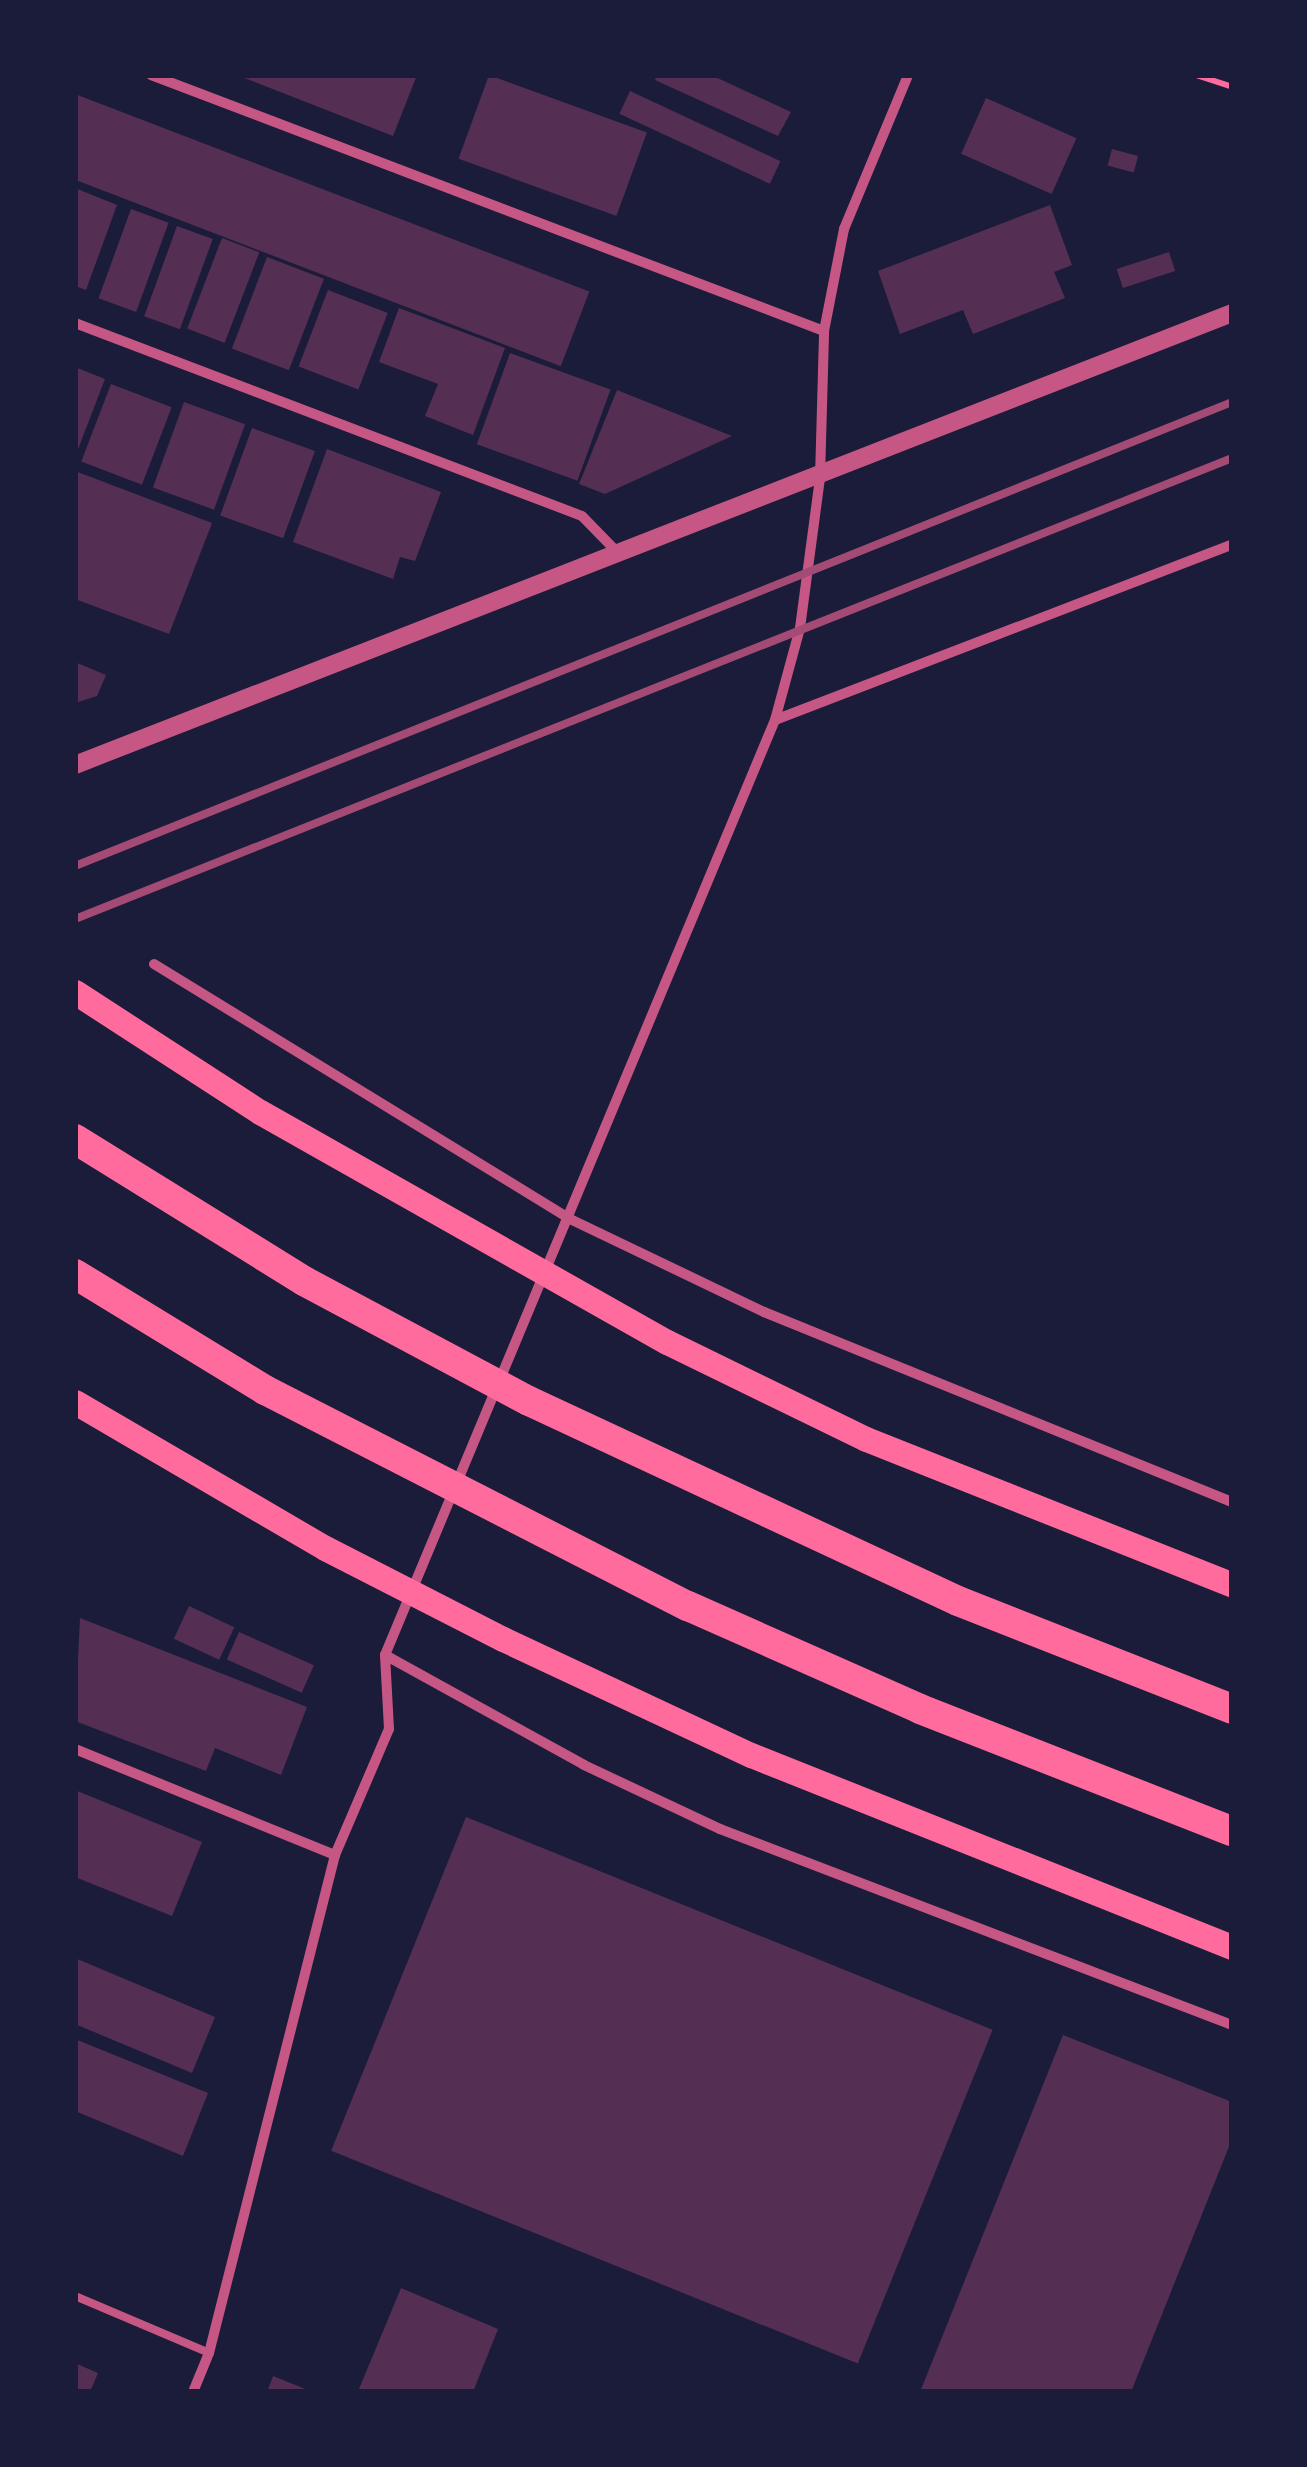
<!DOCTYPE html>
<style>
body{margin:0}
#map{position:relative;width:1307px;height:2467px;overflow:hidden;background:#1b1b3a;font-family:"Crimson Pro",serif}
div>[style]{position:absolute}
.building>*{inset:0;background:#542f53;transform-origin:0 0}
.path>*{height:6px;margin:-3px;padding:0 3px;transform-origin:3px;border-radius:3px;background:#ff6b9d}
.service>*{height:8px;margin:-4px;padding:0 4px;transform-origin:4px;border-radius:4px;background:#c65784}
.minor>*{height:10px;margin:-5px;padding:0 5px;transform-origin:5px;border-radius:5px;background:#c65784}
.tertiary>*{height:18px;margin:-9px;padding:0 9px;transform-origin:9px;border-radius:9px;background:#c65784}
.primary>*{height:25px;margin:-12.5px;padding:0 12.5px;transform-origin:12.5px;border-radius:12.5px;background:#ff6b9d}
.motorway>*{height:30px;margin:-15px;padding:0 15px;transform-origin:15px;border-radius:15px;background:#ff6b9d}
.rail>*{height:8px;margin:-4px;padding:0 4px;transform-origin:4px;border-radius:4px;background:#a44b75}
span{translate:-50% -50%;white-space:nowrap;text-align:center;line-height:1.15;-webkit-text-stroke:10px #1b1b3a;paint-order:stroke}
.frame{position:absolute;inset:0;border:78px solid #1b1b3a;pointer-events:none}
</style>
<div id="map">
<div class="building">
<div style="clip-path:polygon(237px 75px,417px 75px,393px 136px)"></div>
<div style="left:489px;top:75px;width:168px;height:89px;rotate:20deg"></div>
<div style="clip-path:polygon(657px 75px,711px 75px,791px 112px,778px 136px,655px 80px)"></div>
<div style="left:630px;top:91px;width:166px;height:25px;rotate:25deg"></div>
<div style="left:75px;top:94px;width:551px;height:80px;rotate:21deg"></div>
<div style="left:986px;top:98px;width:99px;height:61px;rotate:24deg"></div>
<div style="left:1112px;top:149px;width:27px;height:17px;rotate:15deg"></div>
<div style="clip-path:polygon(75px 188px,117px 205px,86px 290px,75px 286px)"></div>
<div style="clip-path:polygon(1050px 205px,1072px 265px,1054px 272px,1065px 298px,973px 334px,963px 310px,900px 334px,878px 271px)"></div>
<div style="left:131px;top:209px;width:40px;height:95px;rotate:20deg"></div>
<div style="left:177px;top:226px;width:38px;height:96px;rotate:20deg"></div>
<div style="left:222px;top:238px;width:40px;height:97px;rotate:21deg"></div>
<div style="left:1169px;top:252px;width:20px;height:55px;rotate:72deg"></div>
<div style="left:267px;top:257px;width:61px;height:98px;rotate:21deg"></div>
<div style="left:328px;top:290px;width:64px;height:82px;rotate:21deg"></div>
<div style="clip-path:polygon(399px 308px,505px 348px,473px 435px,425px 416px,438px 384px,379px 362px)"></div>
<div style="left:510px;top:353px;width:107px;height:97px;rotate:20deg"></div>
<div style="clip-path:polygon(75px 367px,105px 379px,75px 457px)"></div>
<div style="left:111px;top:384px;width:65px;height:83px;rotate:21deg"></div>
<div style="clip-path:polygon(617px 390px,732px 436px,605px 494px,579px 484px)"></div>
<div style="left:184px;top:402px;width:65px;height:91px;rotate:20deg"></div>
<div style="left:252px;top:428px;width:67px;height:93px;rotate:20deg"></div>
<div style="clip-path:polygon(327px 449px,441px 492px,415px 561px,400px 557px,393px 579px,293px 542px)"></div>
<div style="clip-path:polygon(75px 471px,212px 523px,169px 634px,75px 599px)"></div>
<div style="clip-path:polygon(75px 662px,106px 675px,97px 696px,75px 703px)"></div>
<div style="left:189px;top:1606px;width:50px;height:36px;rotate:25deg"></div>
<div style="clip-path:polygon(80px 1618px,307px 1707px,281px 1775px,215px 1748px,206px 1771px,75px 1721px)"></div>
<div style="left:239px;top:1632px;width:82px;height:30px;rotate:24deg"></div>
<div style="clip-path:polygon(75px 1790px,202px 1842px,172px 1916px,75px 1877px)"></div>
<div style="left:466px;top:1817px;width:568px;height:360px;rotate:22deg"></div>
<div style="clip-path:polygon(75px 1958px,215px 2017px,192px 2073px,75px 2024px)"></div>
<div style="clip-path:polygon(1063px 2035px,1232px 2102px,1232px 2139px,1131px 2392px,920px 2392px)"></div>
<div style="clip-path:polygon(75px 2039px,208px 2093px,183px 2156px,75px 2111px)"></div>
<div style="clip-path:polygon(401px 2288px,498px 2329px,473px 2392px,359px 2389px)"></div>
<div style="clip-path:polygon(75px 2363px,98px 2373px,90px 2392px,75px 2392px)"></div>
<div style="clip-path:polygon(273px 2376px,313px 2392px,267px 2392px)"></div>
</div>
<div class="path">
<div style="left:1196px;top:75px;width:38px;rotate:18deg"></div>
</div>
<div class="service">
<div style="left:75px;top:2296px;width:146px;rotate:23deg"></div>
</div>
<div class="minor">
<div style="left:151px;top:75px;width:720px;rotate:20.83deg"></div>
<div style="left:75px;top:323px;width:542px;rotate:20.84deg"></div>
<div style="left:582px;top:516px;width:52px;rotate:45.8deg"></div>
<div style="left:775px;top:720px;width:95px;rotate:-74.8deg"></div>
<div style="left:800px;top:628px;width:151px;rotate:-82.4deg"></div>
<div style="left:820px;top:478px;width:147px;rotate:-88.4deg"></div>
<div style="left:824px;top:331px;width:104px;rotate:-78.9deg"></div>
<div style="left:844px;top:229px;width:167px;rotate:-67.4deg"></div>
<div style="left:154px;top:964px;width:488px;rotate:31.5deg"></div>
<div style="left:570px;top:1219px;width:215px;rotate:25.6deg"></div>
<div style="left:764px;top:1312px;width:505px;rotate:22.1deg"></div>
<div style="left:385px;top:1655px;width:227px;rotate:28.9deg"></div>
<div style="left:584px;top:1765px;width:150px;rotate:25.2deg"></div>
<div style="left:720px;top:1829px;width:548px;rotate:20.95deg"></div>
<div style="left:75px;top:1749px;width:281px;rotate:22.2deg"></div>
<div style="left:193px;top:2392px;width:42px;rotate:-67.7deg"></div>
<div style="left:209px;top:2353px;width:514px;rotate:-75.8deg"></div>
<div style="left:335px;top:1855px;width:137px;rotate:-66.8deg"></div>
<div style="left:389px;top:1729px;width:74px;rotate:-93.1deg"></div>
<div style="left:385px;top:1655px;width:1013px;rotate:-67.36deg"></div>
<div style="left:775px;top:720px;width:489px;rotate:-21deg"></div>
</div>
<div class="tertiary">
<div style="left:75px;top:765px;width:1242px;rotate:-21.34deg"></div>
</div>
<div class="primary">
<div style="left:75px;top:992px;width:221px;rotate:33deg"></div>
<div style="left:260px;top:1112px;width:467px;rotate:29.5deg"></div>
<div style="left:667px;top:1342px;width:221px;rotate:26deg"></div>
<div style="left:866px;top:1439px;width:394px;rotate:21.7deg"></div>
<div style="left:75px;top:1402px;width:290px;rotate:30.3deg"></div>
<div style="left:325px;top:1548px;width:200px;rotate:27.1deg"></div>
<div style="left:503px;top:1639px;width:274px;rotate:25.1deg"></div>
<div style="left:751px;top:1755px;width:518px;rotate:21.76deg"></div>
</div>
<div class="motorway">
<div style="left:75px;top:1139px;width:269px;rotate:31.8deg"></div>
<div style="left:304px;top:1281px;width:255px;rotate:28.1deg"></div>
<div style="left:529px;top:1401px;width:473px;rotate:25deg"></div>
<div style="left:958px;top:1601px;width:295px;rotate:21.5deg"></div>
<div style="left:75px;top:1274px;width:223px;rotate:31.4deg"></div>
<div style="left:265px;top:1390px;width:475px;rotate:27.1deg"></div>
<div style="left:688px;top:1606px;width:254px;rotate:23.9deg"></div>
<div style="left:920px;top:1709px;width:335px;rotate:21.4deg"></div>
</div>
<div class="rail">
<div style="left:75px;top:866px;width:1247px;rotate:-21.85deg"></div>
<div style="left:75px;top:919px;width:1245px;rotate:-21.72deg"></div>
</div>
<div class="frame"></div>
</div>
